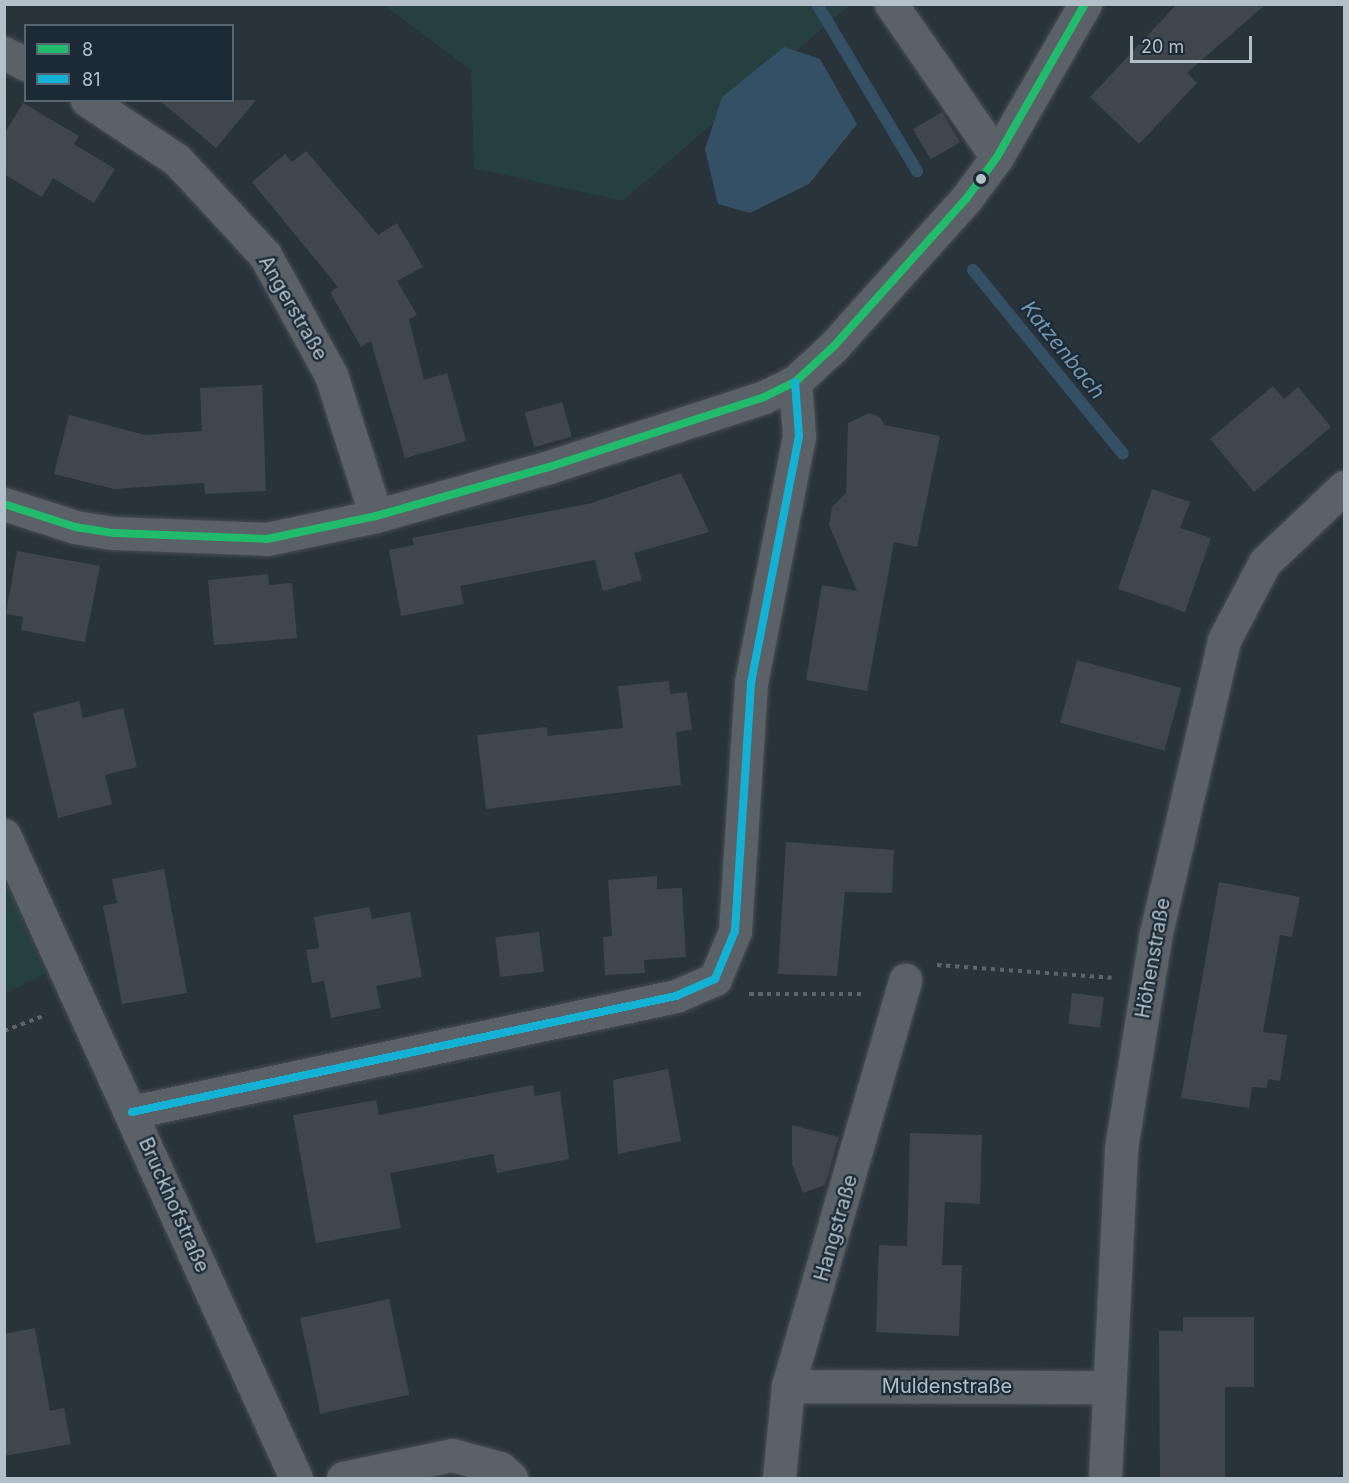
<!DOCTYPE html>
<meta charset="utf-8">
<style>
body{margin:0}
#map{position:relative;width:1349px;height:1483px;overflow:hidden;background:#29333a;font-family:Inter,sans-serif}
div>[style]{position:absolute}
.green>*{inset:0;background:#263f3f}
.water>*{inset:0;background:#345064}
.stream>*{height:12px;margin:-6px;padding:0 6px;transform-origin:6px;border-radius:6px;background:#345064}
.building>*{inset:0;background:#3f474d;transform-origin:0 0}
.path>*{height:4px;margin-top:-2px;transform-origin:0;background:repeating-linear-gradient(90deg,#5d656a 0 4.5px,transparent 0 9px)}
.roads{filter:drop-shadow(0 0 2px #484f54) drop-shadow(0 0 2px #484f54)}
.minor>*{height:33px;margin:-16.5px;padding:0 16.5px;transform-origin:16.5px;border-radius:16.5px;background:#5a6167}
.bus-1>*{height:8px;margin:-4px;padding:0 4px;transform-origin:4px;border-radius:4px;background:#20bc6c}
.bus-2>*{height:8px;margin:-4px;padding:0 4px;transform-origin:4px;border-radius:4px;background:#13b2d5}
.dots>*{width:16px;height:16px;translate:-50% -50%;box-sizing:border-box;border:3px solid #1c2a35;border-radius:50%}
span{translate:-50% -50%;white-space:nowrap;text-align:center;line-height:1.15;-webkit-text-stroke:4.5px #1c2a35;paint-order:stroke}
.street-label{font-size:20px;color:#b3c0ca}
.water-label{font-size:21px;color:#7196b0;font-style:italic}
.frame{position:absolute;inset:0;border:6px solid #b3c0ca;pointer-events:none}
.legend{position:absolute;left:24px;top:24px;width:210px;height:78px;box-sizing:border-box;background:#1c2a35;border:2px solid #586671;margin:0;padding:8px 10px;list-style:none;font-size:18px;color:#b3c0ca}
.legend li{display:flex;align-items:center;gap:12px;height:30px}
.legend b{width:30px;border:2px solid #586671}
.scale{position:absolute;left:1130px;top:36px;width:122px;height:27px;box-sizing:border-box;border:3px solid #b3c0ca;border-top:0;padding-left:8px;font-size:18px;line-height:21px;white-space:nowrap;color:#b3c0ca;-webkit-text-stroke:4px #1c2a35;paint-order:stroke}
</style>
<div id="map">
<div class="green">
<div style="clip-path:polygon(851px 4px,623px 201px,474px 168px,471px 70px,384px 5px)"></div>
<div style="clip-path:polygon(4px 877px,46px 973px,5px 994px,4px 994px)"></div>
</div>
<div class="water">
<div style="clip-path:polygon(784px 47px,820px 59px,857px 124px,809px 184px,750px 213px,718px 204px,705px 149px,722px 97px)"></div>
</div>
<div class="stream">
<div style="left:817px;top:4px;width:195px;rotate:59.1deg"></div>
<div style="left:973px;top:270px;width:237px;rotate:50.8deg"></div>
</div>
<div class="building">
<div style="clip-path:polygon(1177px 4px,1266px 4px,1187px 73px,1197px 83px,1139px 144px,1090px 97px)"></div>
<div style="clip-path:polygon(159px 100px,256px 100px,216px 148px)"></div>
<div style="clip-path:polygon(23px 103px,79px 136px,74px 144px,115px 169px,94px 203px,53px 178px,42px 197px,4px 174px,4px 134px)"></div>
<div style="left:942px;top:112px;width:35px;height:34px;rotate:59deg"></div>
<div style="clip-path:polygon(306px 151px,378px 235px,397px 223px,423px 267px,397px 281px,417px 315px,409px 319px,424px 380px,447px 373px,466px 441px,405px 458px,371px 341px,361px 347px,330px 292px,338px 287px,252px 182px,285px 154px,292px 162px)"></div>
<div style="clip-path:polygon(262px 385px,266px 491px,205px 494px,204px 483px,114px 489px,54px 474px,69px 415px,145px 435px,202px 431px,200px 388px)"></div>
<div style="clip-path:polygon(1273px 386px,1284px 399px,1298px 387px,1331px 427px,1254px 492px,1210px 439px)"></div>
<div style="left:562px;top:402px;width:36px;height:39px;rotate:74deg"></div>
<div style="clip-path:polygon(869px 413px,880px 417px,884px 425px,940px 436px,917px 547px,894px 542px,867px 691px,806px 680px,822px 585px,857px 591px,829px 525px,832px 507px,846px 493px,848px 423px)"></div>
<div style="clip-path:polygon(681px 473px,709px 532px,634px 553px,642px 580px,603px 591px,595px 560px,460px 586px,464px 604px,401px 616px,389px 550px,414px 545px,412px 538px,592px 503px)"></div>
<div style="clip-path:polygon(1152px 489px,1190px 502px,1180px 528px,1211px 538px,1185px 612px,1118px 589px)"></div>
<div style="clip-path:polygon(17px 551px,100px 566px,85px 642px,21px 630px,23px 617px,6px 614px)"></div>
<div style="clip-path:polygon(268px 574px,269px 585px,292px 583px,297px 638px,214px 645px,208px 580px)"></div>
<div style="left:1077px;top:660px;width:108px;height:65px;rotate:15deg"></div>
<div style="clip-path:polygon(669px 681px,670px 694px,687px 692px,692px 730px,676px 732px,681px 785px,486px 809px,477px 735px,547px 727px,548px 736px,623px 728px,618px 686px)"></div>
<div style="clip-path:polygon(79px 701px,83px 718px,123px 708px,137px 767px,105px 775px,112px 804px,58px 818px,33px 713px)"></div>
<div style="clip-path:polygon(786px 842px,894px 850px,892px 893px,845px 892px,837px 976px,778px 974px)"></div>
<div style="clip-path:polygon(164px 869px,187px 993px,122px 1004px,103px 906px,117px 903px,112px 879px)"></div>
<div style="clip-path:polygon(657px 876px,657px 889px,682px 888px,686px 957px,644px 960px,645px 973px,605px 975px,603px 937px,612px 936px,608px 880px)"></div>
<div style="clip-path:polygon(1219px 882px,1300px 897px,1292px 937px,1280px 935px,1263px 1032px,1287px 1035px,1280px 1081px,1268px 1079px,1267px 1088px,1252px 1087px,1249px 1108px,1181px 1098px)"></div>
<div style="clip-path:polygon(369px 907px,372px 919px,410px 912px,422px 977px,376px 986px,381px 1008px,331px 1018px,324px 981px,312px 983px,306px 950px,319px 948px,314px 917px)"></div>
<div style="left:539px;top:932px;width:40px;height:44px;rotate:83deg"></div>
<div style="left:1072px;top:993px;width:32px;height:31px;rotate:7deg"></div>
<div style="clip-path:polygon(668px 1069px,681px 1141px,618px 1154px,613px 1080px)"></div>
<div style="clip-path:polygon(533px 1085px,535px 1096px,560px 1091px,569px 1159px,497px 1173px,493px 1154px,390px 1173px,401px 1228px,316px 1243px,293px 1115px,376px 1100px,379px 1115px)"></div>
<div style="clip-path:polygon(792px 1125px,839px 1137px,825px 1185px,803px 1193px,792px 1164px)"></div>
<div style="clip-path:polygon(910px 1133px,982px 1135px,980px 1204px,945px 1202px,942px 1265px,962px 1265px,959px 1336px,876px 1332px,879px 1245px,907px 1246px)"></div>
<div style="left:389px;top:1299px;width:98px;height:91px;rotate:78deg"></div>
<div style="clip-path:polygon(1183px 1317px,1254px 1317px,1254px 1387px,1225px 1387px,1225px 1479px,1160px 1479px,1159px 1331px,1183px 1331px)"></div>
<div style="clip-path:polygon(35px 1328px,50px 1411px,64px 1408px,71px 1444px,4px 1456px,4px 1334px)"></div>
</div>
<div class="path">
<div style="left:937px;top:965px;width:175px;rotate:4.2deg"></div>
<div style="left:749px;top:994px;width:112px"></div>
<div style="left:4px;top:1031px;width:45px;rotate:-20.9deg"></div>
</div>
<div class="roads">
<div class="minor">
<div style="left:891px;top:4px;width:186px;rotate:55.3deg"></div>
<div style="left:4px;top:53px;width:25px;rotate:27deg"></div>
<div style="left:87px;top:100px;width:108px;rotate:33.7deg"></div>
<div style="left:177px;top:160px;width:129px;rotate:47.2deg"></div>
<div style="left:265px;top:255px;width:137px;rotate:61.2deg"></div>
<div style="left:331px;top:375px;width:148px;rotate:72.3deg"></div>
<div style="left:4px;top:504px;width:75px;rotate:17.9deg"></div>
<div style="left:75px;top:527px;width:39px;rotate:9deg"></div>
<div style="left:114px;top:533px;width:153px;rotate:2.2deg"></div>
<div style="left:267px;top:539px;width:111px;rotate:-11.9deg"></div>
<div style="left:376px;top:516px;width:177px;rotate:-15.8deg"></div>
<div style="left:546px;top:468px;width:229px;rotate:-18deg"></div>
<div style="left:764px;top:397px;width:34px;rotate:-26deg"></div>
<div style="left:795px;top:382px;width:53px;rotate:-42.7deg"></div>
<div style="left:834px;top:346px;width:198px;rotate:-48.1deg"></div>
<div style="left:966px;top:199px;width:52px;rotate:-53.6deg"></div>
<div style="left:997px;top:157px;width:177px;rotate:-60.1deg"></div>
<div style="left:4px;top:835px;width:706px;rotate:65.58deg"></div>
<div style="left:132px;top:1112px;width:556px;rotate:-12.04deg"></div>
<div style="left:676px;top:996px;width:43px;rotate:-23.6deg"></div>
<div style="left:715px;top:979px;width:52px;rotate:-67.4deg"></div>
<div style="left:735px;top:931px;width:249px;rotate:-86.3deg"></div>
<div style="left:751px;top:683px;width:252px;rotate:-79deg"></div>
<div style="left:799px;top:436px;width:54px;rotate:-94.2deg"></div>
<div style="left:788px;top:1386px;width:318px;rotate:0.2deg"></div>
<div style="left:343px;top:1478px;width:111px;rotate:-11.9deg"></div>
<div style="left:452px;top:1455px;width:50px;rotate:15.2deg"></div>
<div style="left:500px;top:1468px;width:15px;rotate:42deg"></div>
<div style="left:779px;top:1478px;width:92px;rotate:-84.4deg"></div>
<div style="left:788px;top:1386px;width:423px;rotate:-73.9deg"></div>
<div style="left:1105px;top:1478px;width:330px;rotate:-87.2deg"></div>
<div style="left:1121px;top:1148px;width:218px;rotate:-80.8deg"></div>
<div style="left:1156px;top:933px;width:301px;rotate:-76.9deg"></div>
<div style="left:1224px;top:640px;width:88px;rotate:-62.3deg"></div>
<div style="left:1265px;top:562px;width:109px;rotate:-43.5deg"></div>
</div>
</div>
<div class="bus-1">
<div style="left:4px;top:504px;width:75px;rotate:17.9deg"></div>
<div style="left:75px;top:527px;width:39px;rotate:9deg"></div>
<div style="left:114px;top:533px;width:153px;rotate:2.2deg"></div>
<div style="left:267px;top:539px;width:111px;rotate:-11.9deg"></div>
<div style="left:376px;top:516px;width:177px;rotate:-15.8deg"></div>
<div style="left:546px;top:468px;width:229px;rotate:-18deg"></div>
<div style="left:764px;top:397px;width:34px;rotate:-26deg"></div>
<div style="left:795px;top:382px;width:53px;rotate:-42.7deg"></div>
<div style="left:834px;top:346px;width:198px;rotate:-48.1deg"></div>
<div style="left:966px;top:199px;width:52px;rotate:-53.6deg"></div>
<div style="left:997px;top:157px;width:177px;rotate:-60.1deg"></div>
</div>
<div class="bus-2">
<div style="left:132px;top:1112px;width:556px;rotate:-12.04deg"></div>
<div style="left:676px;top:996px;width:43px;rotate:-23.6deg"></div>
<div style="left:715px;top:979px;width:52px;rotate:-67.4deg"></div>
<div style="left:735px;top:931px;width:249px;rotate:-86.3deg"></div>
<div style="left:751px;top:683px;width:252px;rotate:-79deg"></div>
<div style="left:799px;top:436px;width:54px;rotate:-94.2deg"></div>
</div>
<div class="dots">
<div style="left:981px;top:179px;background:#b3c0ca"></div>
</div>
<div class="street-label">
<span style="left:293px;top:308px;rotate:60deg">Angerstraße</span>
<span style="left:1153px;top:958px;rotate:-80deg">Höhenstraße</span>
<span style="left:174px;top:1205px;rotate:66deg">Bruckhofstraße</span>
<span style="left:836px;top:1228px;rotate:-74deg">Hangstraße</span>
<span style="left:947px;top:1386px">Muldenstraße</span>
</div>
<div class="water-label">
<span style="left:1063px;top:350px;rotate:51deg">Katzenbach</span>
</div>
<div class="frame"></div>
<ul class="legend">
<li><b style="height:8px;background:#20bc6c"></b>8</li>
<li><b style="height:8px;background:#13b2d5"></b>81</li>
</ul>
<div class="scale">20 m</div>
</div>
